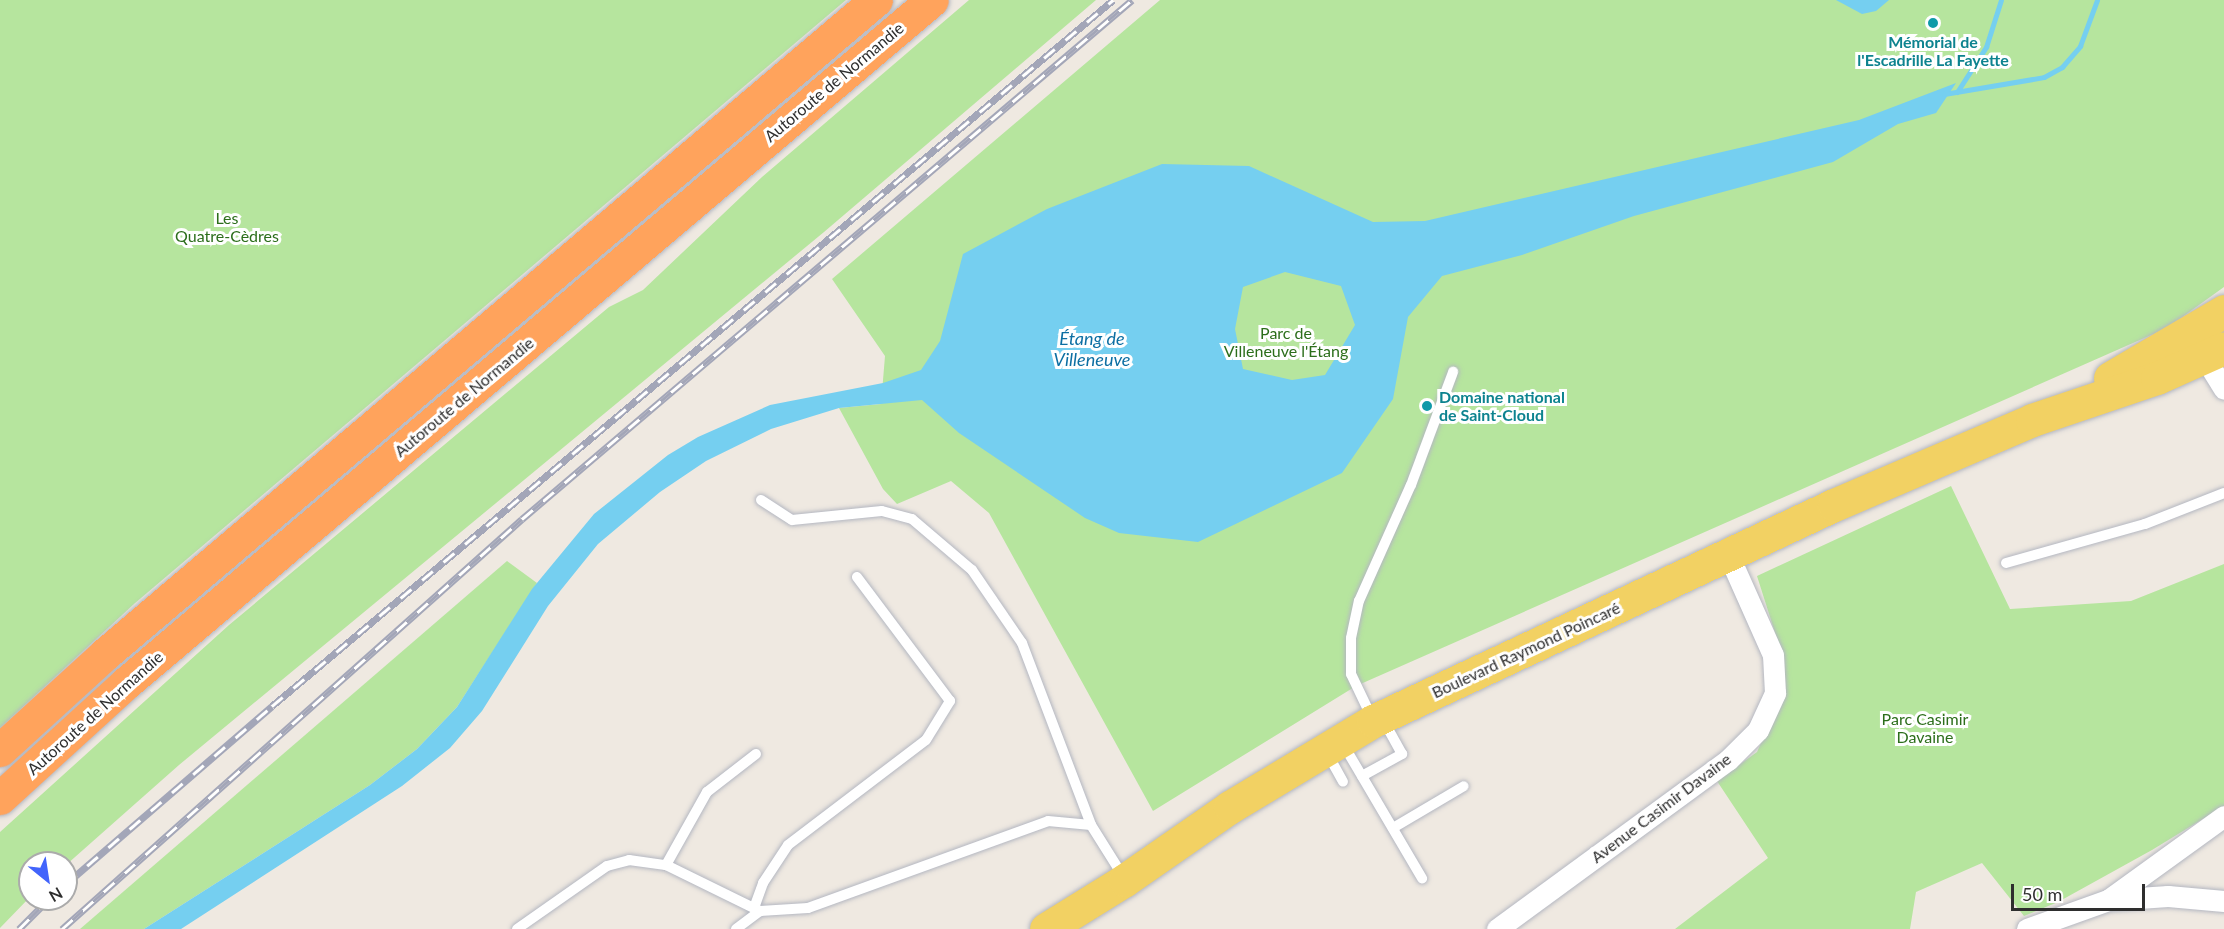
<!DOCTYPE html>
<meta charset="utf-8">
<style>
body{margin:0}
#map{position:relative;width:2224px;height:929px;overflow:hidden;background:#efe9e1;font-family:Lato,sans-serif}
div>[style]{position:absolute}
.green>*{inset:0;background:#b6e59e}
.water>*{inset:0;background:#75cff0}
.stream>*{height:5px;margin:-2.5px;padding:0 2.5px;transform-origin:2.5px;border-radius:2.5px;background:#75cff0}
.roads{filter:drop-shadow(0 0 2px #b4b7c1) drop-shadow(0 0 2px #b4b7c1)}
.service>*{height:10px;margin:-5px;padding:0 5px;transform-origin:5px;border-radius:5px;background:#fff}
.minor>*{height:21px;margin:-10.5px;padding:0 10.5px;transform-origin:10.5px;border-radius:10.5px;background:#fff}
.primary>*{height:33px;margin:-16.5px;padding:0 16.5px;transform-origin:16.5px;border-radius:16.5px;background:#f2d163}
.motorway>*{height:33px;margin:-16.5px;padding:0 16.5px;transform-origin:16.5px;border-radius:16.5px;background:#ffa35c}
.rail>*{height:7px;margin-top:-3.5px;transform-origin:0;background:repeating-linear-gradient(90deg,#fff 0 14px,#a3a6b8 0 28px);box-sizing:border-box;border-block:2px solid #a3a6b8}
.dots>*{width:16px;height:16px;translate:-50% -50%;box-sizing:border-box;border:3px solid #fff;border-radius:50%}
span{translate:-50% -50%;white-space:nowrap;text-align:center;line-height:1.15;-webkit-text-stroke:6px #fff;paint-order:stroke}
.culture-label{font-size:16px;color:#0d838f;font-weight:700}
.left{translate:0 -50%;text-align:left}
.street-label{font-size:16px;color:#2e2e2e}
.park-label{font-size:16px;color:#2c6e1b}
.water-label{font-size:18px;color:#0d6fa3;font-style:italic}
.north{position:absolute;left:18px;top:851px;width:60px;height:60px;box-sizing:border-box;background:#fff;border:2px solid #ababab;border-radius:50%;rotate:150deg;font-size:16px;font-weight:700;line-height:24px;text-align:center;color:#2e2e2e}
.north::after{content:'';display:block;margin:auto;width:21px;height:27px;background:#4264fb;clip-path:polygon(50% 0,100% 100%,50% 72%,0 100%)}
.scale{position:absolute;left:2011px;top:884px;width:134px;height:27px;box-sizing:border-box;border:3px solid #2e2e2e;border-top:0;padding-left:8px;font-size:18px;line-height:21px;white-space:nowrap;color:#2e2e2e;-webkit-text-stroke:4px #fff;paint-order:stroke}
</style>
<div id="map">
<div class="green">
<div style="clip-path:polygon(0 0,846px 0,134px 604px,0 728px)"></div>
<div style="clip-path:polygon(969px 0,1096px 0,824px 232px,179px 765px,66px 865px,30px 863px,30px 897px,0 928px,0 832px,229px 625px,609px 307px,643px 290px,762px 177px)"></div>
<div style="clip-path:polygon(1160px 0,2224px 0,2224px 287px,2167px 328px,1356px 686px,1153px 811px,989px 513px,951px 481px,897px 504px,883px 489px,839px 408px,881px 404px,885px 356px,832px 279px)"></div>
<div style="clip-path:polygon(1951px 486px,2010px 609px,2131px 601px,2224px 564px,2224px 806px,2152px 850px,2058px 902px,2024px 916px,1982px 863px,1916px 892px,1910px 929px,1675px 929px,1768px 858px,1717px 781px,1757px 752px,1782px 696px,1784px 661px,1757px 576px)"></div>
<div style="clip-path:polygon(507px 561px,537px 583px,457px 707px,417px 749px,370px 785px,144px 929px,80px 929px)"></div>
</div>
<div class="water">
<div style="clip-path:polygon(1836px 0,1889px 0,1876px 11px,1862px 14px)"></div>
<div style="clip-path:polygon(evenodd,1956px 83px,1936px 113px,1898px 124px,1833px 162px,1634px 216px,1522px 255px,1442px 276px,1408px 317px,1393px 399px,1342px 473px,1198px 542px,1119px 533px,1085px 518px,959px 433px,922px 400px,839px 408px,771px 429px,706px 461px,660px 492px,598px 544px,548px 606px,482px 711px,450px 748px,402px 786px,181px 929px,144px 929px,370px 785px,417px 749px,457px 707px,532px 589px,594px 514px,668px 455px,698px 437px,770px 405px,883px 383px,921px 370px,940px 341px,963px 254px,1047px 209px,1162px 164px,1249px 166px,1373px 222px,1425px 221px,1859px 120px,1956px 83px,1285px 272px,1341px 286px,1355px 325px,1325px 375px,1292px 380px,1243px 369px,1235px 329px,1243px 287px,1285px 272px)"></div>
</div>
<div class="stream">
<div style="left:1957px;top:92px;width:54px;rotate:-57.2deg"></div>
<div style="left:1986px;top:47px;width:49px;rotate:-72.3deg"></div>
<div style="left:1944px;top:94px;width:101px;rotate:-9.6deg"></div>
<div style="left:2044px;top:77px;width:21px;rotate:-29deg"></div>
<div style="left:2062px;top:67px;width:28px;rotate:-49deg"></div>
<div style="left:2080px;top:46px;width:49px;rotate:-69.7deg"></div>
</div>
<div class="roads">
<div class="service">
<div style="left:761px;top:500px;width:37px;rotate:33deg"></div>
<div style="left:792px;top:520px;width:90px;rotate:-5.7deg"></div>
<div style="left:882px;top:511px;width:31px;rotate:15deg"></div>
<div style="left:912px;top:519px;width:79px;rotate:40.4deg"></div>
<div style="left:972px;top:570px;width:88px;rotate:55.6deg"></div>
<div style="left:1022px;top:643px;width:195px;rotate:69.2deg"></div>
<div style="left:1091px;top:825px;width:60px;rotate:57.9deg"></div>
<div style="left:2006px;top:563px;width:144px;rotate:-15.7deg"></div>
<div style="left:2145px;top:524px;width:85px;rotate:-21.4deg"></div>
<div style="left:1372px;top:718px;width:49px;rotate:-115.5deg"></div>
<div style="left:1351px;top:674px;width:36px;rotate:-90deg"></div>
<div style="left:1351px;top:638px;width:38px;rotate:-78deg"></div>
<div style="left:1359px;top:601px;width:127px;rotate:-65.9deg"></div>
<div style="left:1411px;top:485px;width:121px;rotate:-69.6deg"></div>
<div style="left:1343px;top:744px;width:156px;rotate:59.5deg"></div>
<div style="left:1326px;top:751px;width:35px;rotate:61deg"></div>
<div style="left:1362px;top:776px;width:46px;rotate:-28.8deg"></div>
<div style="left:1402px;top:754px;width:39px;rotate:-119deg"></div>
<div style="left:1393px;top:828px;width:82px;rotate:-30.6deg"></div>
<div style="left:666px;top:865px;width:84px;rotate:-60.7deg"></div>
<div style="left:707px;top:792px;width:62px;rotate:-37.8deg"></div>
<div style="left:754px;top:908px;width:27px;rotate:-70deg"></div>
<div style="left:763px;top:883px;width:45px;rotate:-56.7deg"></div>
<div style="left:788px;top:845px;width:173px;rotate:-37.3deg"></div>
<div style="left:926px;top:740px;width:46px;rotate:-58.4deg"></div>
<div style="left:950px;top:701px;width:155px;rotate:-126.9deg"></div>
<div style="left:517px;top:929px;width:110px;rotate:-35deg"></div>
<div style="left:607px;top:866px;width:23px;rotate:-15deg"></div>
<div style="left:629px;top:860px;width:37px;rotate:8deg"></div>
<div style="left:666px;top:865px;width:105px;rotate:26.1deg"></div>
<div style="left:760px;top:911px;width:48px;rotate:-3.6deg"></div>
<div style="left:808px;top:908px;width:255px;rotate:-19.9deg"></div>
<div style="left:1048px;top:821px;width:43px;rotate:5.3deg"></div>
<div style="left:736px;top:929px;width:30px;rotate:-37deg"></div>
</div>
<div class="minor">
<div style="left:2198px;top:347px;width:49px;rotate:58.2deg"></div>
<div style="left:2108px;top:900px;width:60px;rotate:-3.8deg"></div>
<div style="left:2168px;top:896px;width:56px;rotate:5.1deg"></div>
<div style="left:1497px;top:929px;width:286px;rotate:-36.2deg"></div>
<div style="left:1728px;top:760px;width:42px;rotate:-45deg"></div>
<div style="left:1758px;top:730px;width:41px;rotate:-65.3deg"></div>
<div style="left:1775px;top:693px;width:38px;rotate:-93deg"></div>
<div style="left:1773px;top:655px;width:108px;rotate:-114deg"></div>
<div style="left:2027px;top:929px;width:86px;rotate:-19.7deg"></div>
<div style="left:2108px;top:900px;width:143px;rotate:-35.9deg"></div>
</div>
<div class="primary">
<div style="left:2110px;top:378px;width:132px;rotate:-30.4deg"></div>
<div style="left:1046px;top:929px;width:93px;rotate:-31.8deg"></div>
<div style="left:1125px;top:880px;width:128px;rotate:-34.8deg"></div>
<div style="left:1230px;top:807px;width:167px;rotate:-31deg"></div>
<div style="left:1373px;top:721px;width:509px;rotate:-25.11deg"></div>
<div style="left:1834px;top:505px;width:215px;rotate:-23.2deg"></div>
<div style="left:2032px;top:420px;width:132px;rotate:-18.6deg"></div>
<div style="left:2157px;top:378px;width:73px;rotate:-24.1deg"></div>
</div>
<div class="motorway">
<div style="left:0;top:750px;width:142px;rotate:-42.4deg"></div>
<div style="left:105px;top:654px;width:1011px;rotate:-40.31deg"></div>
<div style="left:0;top:798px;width:171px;rotate:-42.4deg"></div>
<div style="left:126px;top:683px;width:1056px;rotate:-40.28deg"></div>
</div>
</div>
<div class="rail">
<div style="left:66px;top:884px;width:272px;rotate:-40.8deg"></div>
<div style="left:272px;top:706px;width:1098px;rotate:-40.01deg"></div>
<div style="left:19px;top:929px;width:42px;rotate:-45deg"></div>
<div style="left:62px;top:929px;width:616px;rotate:-41.71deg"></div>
<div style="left:522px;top:519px;width:801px;rotate:-40.39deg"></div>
</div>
<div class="dots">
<div style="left:1933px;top:23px;background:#0f9aa8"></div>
<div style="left:1427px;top:406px;background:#0f9aa8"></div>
</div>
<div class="culture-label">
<span style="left:1933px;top:51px">Mémorial de<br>l'Escadrille La Fayette</span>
<span class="left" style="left:1439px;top:406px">Domaine national<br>de Saint-Cloud</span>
</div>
<div class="street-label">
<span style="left:834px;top:82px;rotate:-40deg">Autoroute de Normandie</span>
<span style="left:464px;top:397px;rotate:-40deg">Autoroute de Normandie</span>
<span style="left:1526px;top:650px;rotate:-25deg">Boulevard Raymond Poincaré</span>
<span style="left:95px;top:713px;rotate:-42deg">Autoroute de Normandie</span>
<span style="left:1661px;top:808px;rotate:-37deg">Avenue Casimir Davaine</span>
</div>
<div class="park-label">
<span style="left:227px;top:227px">Les<br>Quatre-Cèdres</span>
<span style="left:1286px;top:342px">Parc de<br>Villeneuve l'Étang</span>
<span style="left:1925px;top:728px">Parc Casimir<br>Davaine</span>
</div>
<div class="water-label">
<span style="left:1092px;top:349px">Étang de<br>Villeneuve</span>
</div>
<div class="north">N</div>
<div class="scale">50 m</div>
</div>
